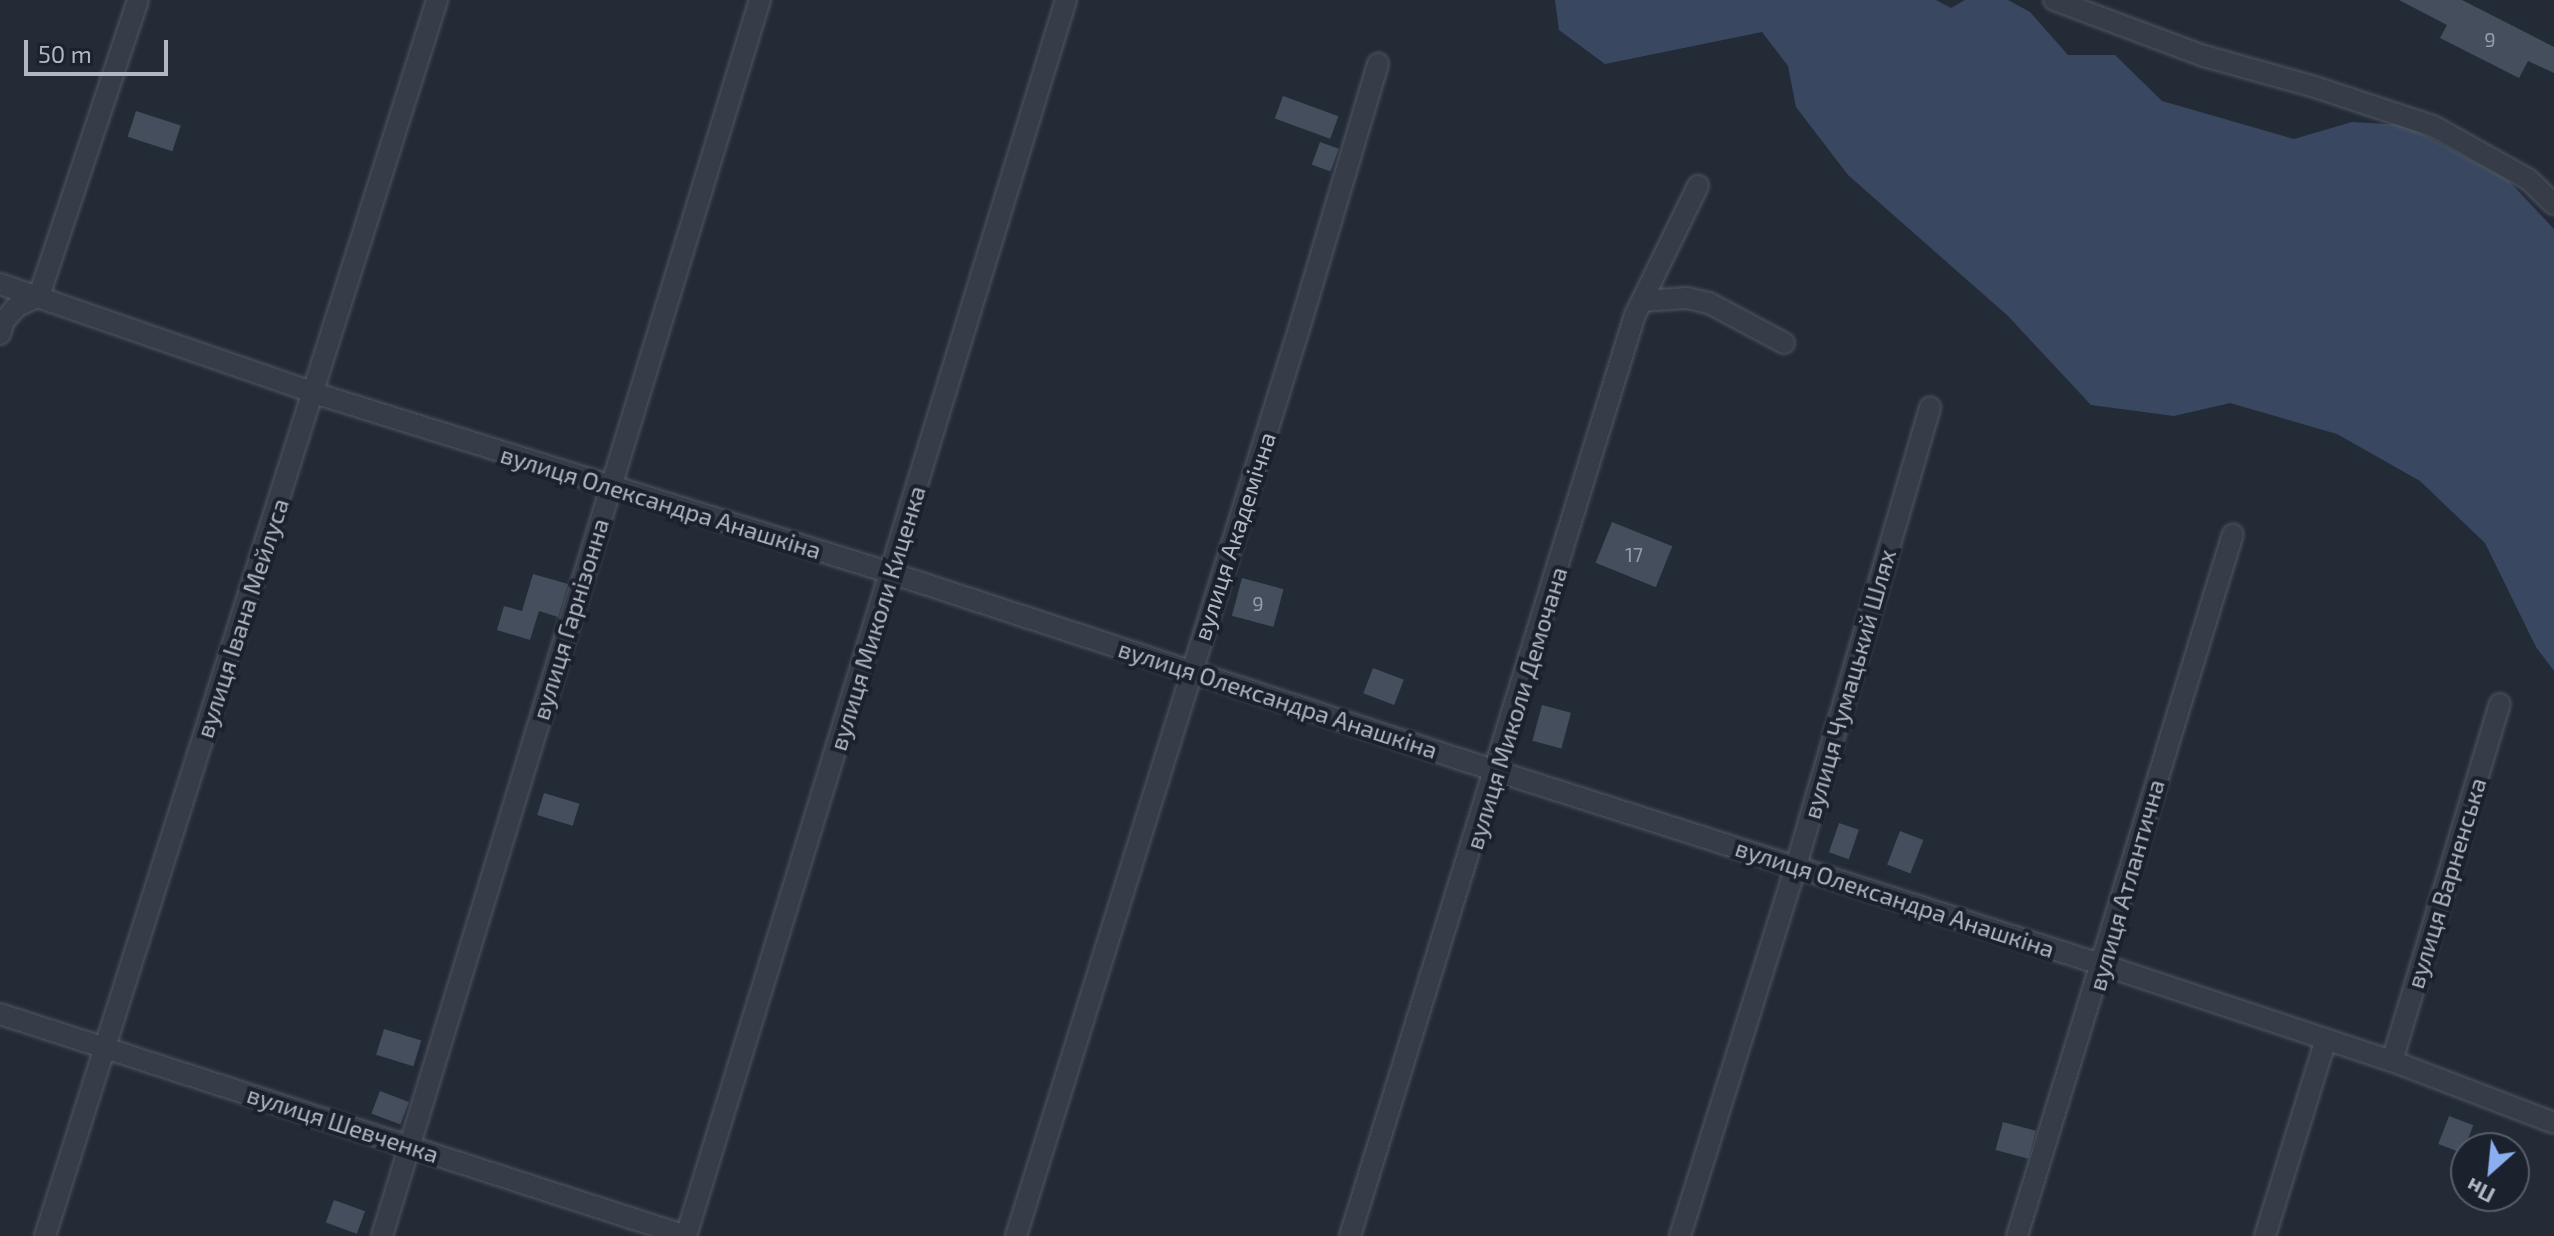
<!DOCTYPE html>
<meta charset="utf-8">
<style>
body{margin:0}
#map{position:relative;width:2554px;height:1236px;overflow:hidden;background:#232b37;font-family:"Exo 2",sans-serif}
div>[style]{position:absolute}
.water>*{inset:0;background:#394860}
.building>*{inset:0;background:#444e5c;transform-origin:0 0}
.roads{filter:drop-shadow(0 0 2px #515863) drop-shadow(0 0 2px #515863)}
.minor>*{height:20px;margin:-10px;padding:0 10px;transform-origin:10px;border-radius:10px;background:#363d48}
span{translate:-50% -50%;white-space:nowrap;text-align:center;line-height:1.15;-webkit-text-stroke:8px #1b222d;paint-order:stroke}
.number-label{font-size:20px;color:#969eaa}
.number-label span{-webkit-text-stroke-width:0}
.street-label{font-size:24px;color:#b1b8c4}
.north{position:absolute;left:2450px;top:1132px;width:80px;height:80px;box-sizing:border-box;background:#1b222d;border:2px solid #575e69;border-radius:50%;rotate:207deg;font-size:22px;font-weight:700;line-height:32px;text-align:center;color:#b1b8c4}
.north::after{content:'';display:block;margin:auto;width:28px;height:36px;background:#8aaef0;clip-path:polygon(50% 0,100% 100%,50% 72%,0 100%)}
.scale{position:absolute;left:24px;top:40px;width:144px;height:36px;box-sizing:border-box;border:4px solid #b1b8c4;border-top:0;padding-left:10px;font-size:24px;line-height:28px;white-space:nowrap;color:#b1b8c4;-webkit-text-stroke:6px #1b222d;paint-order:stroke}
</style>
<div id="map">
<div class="water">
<div style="clip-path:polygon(1555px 0,1936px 0,1951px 8px,1965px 0,2008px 0,2030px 12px,2068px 55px,2115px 55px,2162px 101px,2294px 139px,2352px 122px,2405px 125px,2508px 180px,2554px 229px,2554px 671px,2536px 647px,2485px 543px,2420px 481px,2337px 434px,2230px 403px,2174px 416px,2091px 405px,2008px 316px,1848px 175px,1796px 107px,1788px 66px,1762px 32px,1605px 64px,1559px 30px)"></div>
</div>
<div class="building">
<div style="clip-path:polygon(2399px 0,2462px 0,2554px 47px,2554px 73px,2528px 61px,2519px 78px,2440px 38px,2447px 25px)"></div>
<div style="left:1283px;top:96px;width:59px;height:24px;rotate:20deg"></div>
<div style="left:136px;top:111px;width:47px;height:27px;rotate:18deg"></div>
<div style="left:1320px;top:142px;width:20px;height:24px;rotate:20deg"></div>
<div style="left:1612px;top:522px;width:65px;height:44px;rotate:22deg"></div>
<div style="clip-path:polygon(533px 574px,568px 584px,558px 617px,539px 611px,530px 640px,497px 630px,504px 606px,522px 611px)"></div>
<div style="left:1242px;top:578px;width:43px;height:39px;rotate:15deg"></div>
<div style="left:1373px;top:668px;width:33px;height:27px;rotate:21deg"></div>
<div style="left:1542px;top:705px;width:30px;height:37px;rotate:15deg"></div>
<div style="left:544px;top:793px;width:37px;height:23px;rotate:17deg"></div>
<div style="left:1839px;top:823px;width:21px;height:31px;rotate:19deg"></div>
<div style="left:1900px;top:831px;width:25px;height:36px;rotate:21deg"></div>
<div style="left:384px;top:1029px;width:39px;height:27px;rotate:17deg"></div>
<div style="left:380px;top:1091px;width:31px;height:24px;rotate:21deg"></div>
<div style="left:2449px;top:1116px;width:26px;height:30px;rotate:21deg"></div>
<div style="left:2003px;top:1122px;width:34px;height:29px;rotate:15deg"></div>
<div style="left:334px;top:1200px;width:33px;height:24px;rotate:20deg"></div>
</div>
<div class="roads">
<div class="minor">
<div style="left:2054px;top:0;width:160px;rotate:20.5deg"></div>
<div style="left:2204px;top:56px;width:115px;rotate:15.6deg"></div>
<div style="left:2315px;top:87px;width:124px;rotate:18.3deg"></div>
<div style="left:2433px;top:126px;width:109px;rotate:29.2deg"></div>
<div style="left:2528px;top:179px;width:36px;rotate:44deg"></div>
<div style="left:0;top:284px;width:332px;rotate:19.1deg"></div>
<div style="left:314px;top:393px;width:604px;rotate:17.33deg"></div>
<div style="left:891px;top:573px;width:637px;rotate:18.12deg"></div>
<div style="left:1496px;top:771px;width:637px;rotate:17.72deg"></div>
<div style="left:2103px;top:965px;width:305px;rotate:18.4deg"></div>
<div style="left:2392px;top:1061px;width:173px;rotate:20.9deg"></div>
<div style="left:1642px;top:301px;width:45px;rotate:-3.8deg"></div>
<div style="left:1687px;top:298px;width:23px;rotate:13deg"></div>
<div style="left:1709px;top:303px;width:85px;rotate:28.1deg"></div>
<div style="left:0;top:334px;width:14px;rotate:-73deg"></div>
<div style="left:4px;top:321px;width:18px;rotate:-49deg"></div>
<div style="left:16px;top:307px;width:25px;rotate:-26deg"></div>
<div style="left:39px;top:296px;width:312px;rotate:-71.5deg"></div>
<div style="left:0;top:1014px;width:721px;rotate:17.93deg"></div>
<div style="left:2392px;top:1061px;width:373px;rotate:-73.2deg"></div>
<div style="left:45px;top:1236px;width:1297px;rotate:-72.4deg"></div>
<div style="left:382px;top:1236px;width:1293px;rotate:-73deg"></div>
<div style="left:686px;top:1236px;width:1293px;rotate:-72.91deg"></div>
<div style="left:1016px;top:1236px;width:950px;rotate:-72.67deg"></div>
<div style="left:1299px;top:329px;width:277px;rotate:-73.4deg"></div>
<div style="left:1350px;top:1236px;width:964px;rotate:-72.81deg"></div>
<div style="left:1635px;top:315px;width:144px;rotate:-64deg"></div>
<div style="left:1680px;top:1236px;width:388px;rotate:-72.6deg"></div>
<div style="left:1796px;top:866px;width:478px;rotate:-73.7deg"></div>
<div style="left:2017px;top:1236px;width:734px;rotate:-72.9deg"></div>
<div style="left:2265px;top:1236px;width:203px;rotate:-72.8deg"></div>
</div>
</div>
<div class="number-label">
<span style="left:2490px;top:39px">9</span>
<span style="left:1634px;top:554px">17</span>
<span style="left:1258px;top:603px">9</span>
</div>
<div class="street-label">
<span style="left:661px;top:502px;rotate:17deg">вулиця Олександра Анашкіна</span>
<span style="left:1234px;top:536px;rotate:-72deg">вулиця Академічна</span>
<span style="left:242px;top:618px;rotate:-72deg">вулиця Івана Мейлуса</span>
<span style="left:877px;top:618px;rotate:-73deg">вулиця Миколи Киценка</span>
<span style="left:570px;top:619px;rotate:-73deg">вулиця Гарнізонна</span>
<span style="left:1849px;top:684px;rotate:-74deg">вулиця Чумацький Шлях</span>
<span style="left:1278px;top:699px;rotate:18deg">вулиця Олександра Анашкіна</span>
<span style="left:1516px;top:708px;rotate:-73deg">вулиця Миколи Демочана</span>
<span style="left:2446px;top:883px;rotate:-73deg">вулиця Варненська</span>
<span style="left:2126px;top:885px;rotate:-74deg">вулиця Атлантична</span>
<span style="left:1895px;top:898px;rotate:18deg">вулиця Олександра Анашкіна</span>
<span style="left:343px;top:1124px;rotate:18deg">вулиця Шевченка</span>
</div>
<div class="north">Пн</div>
<div class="scale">50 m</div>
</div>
